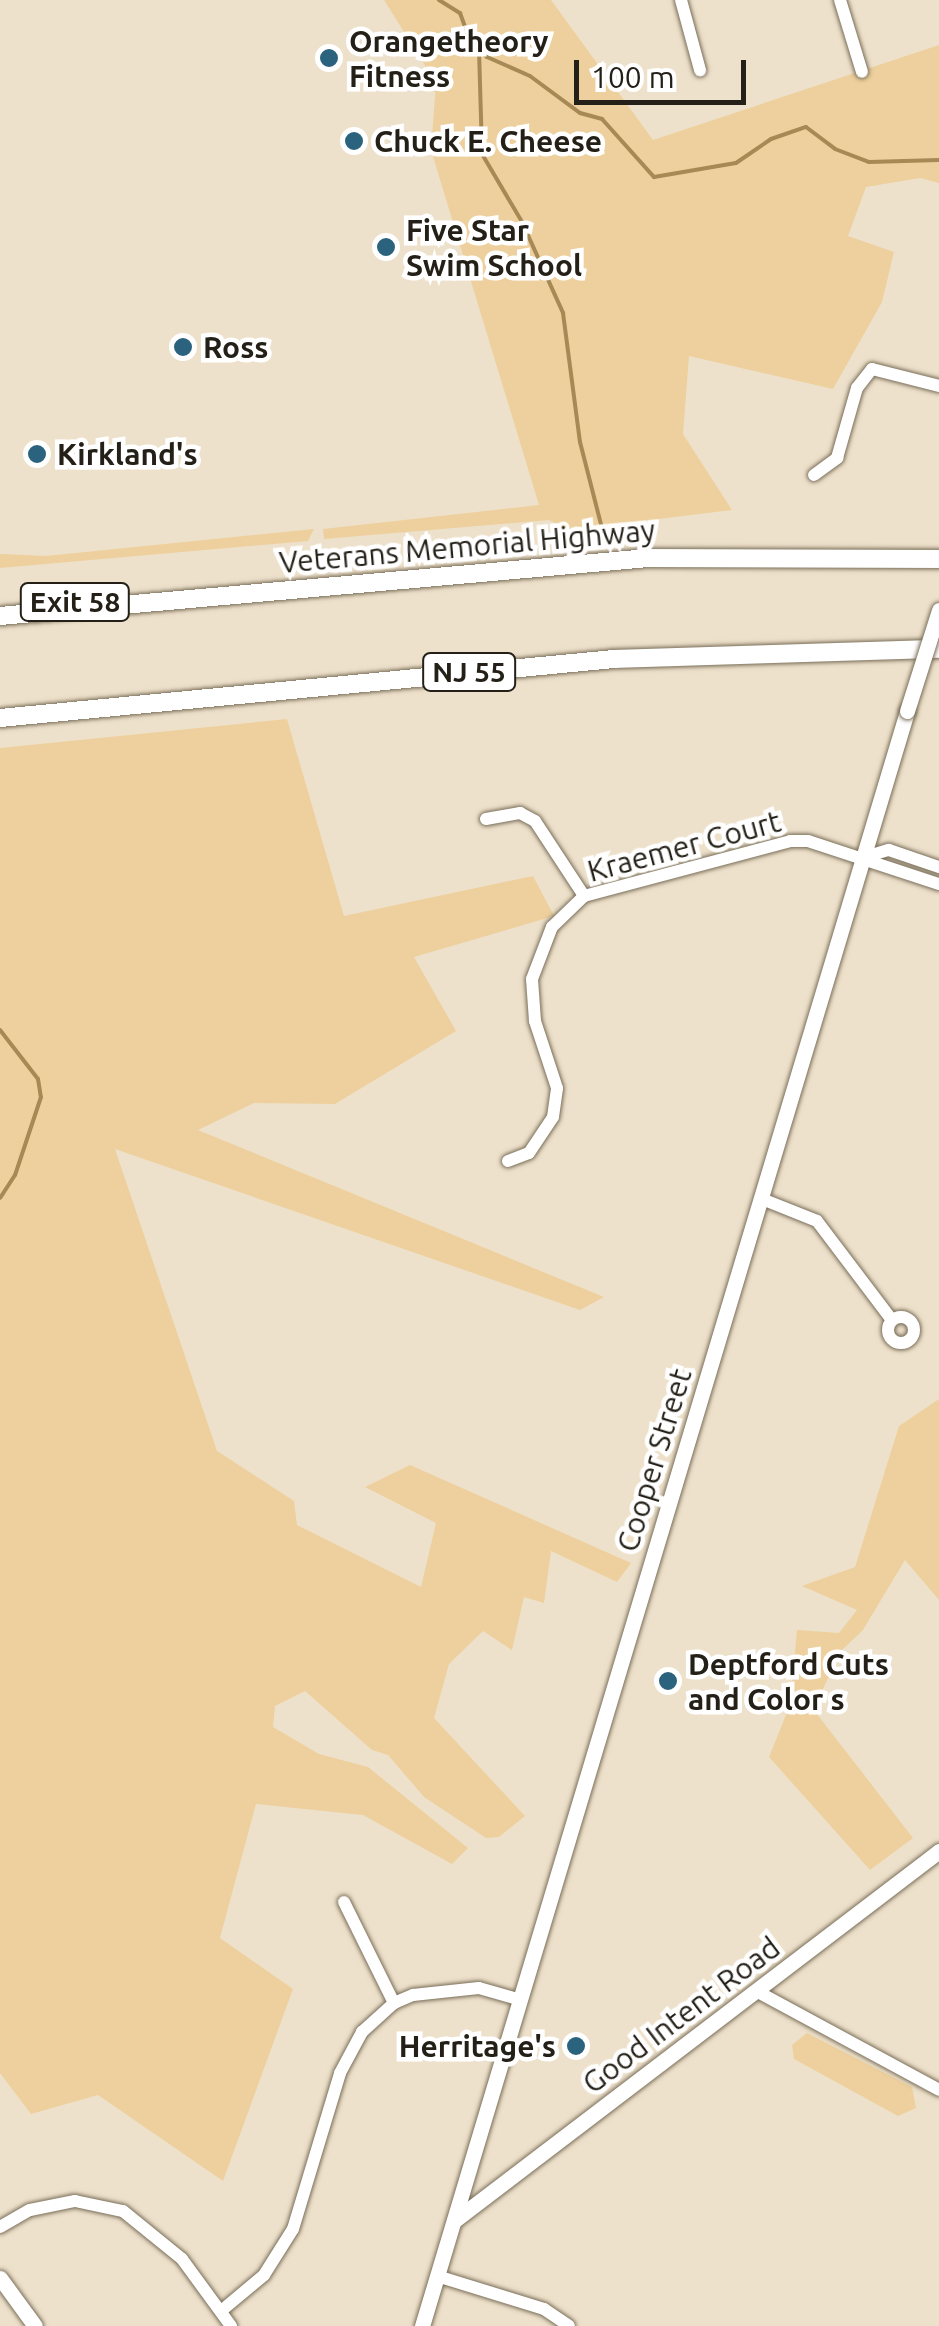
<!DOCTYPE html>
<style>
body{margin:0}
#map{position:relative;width:939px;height:2326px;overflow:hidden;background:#eee1cb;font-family:Ubuntu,sans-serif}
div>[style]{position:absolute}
.green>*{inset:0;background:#edd09d}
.stream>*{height:4px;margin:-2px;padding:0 2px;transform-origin:2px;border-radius:2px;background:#a68954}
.roads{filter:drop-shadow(0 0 2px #796e59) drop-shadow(0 0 2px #796e59)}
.minor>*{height:12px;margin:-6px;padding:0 6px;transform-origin:6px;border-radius:6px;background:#fff}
.minor>.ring{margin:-6px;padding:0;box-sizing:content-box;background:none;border:12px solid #fff;border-radius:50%}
.major>*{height:15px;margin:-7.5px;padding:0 7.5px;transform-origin:7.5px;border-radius:7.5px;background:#fff}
.highway>*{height:18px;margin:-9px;padding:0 9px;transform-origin:9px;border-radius:9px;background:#fff}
.bridges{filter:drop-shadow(0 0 2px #796e59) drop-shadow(0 0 2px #796e59)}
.major-bridge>*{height:15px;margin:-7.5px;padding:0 7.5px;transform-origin:7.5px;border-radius:7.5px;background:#fff}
.dots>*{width:28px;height:28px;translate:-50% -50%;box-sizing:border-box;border:5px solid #fff;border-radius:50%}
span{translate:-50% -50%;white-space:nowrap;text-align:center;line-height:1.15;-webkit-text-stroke:9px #fff;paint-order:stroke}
.shield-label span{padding:2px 8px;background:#fff;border:2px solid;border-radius:8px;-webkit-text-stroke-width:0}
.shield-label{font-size:28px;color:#242018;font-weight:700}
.poi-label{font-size:30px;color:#242018;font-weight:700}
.left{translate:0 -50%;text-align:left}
.right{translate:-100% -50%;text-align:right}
.street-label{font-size:30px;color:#242018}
.scale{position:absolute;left:574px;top:60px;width:172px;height:45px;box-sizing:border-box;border:5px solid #242018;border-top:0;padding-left:12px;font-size:30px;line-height:35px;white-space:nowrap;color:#242018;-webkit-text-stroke:8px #fff;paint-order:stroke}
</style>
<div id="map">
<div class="green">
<div style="clip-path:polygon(384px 0,551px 0,653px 140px,939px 45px,939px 183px,920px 178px,866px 187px,848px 236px,894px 252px,882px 302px,833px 389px,689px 356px,683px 434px,732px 510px,569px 530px,549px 520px,324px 539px,323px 529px,539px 505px,431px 150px,436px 83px)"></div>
<div style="clip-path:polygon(314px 529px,308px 541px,0 568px,0 554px,46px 556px)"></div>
<div style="clip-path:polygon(287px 719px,344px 916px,533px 876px,554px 916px,414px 957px,456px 1031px,335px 1104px,254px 1103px,198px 1130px,604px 1297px,580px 1310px,115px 1149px,217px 1451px,294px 1501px,297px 1525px,421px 1587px,436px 1523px,365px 1487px,410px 1465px,631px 1563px,617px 1582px,551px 1551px,544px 1603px,524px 1597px,512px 1650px,483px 1631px,449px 1664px,434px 1718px,525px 1816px,499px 1837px,486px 1838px,424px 1797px,388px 1755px,372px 1750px,305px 1691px,275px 1706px,273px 1727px,319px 1754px,368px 1767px,468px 1848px,452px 1864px,363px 1815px,256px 1804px,220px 1938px,293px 1989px,223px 2181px,98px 2095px,31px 2114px,0 2073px,0 748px)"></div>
<div style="clip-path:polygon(939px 1399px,939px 1600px,905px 1560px,863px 1630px,842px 1650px,813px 1709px,913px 1838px,870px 1870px,769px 1757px,790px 1705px,797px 1630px,839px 1633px,857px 1610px,802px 1586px,855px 1567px,899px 1426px)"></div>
<div style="clip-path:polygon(807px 2033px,912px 2087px,916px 2108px,898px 2116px,794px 2059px,792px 2045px)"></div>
</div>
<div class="stream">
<div style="left:439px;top:0;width:25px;rotate:32deg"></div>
<div style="left:460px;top:13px;width:29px;rotate:70deg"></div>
<div style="left:470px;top:40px;width:24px;rotate:45deg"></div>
<div style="left:487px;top:57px;width:47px;rotate:23.8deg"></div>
<div style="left:530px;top:76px;width:62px;rotate:36.5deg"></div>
<div style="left:580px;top:113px;width:23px;rotate:15deg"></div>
<div style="left:602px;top:119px;width:78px;rotate:48.1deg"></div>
<div style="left:654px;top:177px;width:83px;rotate:-9.7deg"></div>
<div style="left:736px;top:163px;width:42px;rotate:-34.4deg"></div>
<div style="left:771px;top:139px;width:37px;rotate:-19deg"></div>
<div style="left:806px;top:127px;width:36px;rotate:37deg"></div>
<div style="left:835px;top:149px;width:36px;rotate:21deg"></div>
<div style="left:869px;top:162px;width:70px;rotate:-1.6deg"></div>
<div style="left:479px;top:50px;width:104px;rotate:88.3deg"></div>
<div style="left:482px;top:154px;width:79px;rotate:59.5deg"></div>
<div style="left:522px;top:222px;width:100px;rotate:65.7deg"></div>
<div style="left:563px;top:313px;width:130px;rotate:82.5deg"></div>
<div style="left:580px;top:442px;width:101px;rotate:75.7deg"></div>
<div style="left:0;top:1030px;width:62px;rotate:52.2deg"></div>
<div style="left:38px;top:1079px;width:18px;rotate:81deg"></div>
<div style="left:41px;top:1097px;width:82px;rotate:108.4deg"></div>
<div style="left:15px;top:1175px;width:27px;rotate:123deg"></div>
</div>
<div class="roads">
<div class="minor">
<div style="left:681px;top:0;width:73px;rotate:74.8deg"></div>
<div style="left:840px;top:0;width:75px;rotate:73deg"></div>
<div style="left:814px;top:475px;width:29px;rotate:-36deg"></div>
<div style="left:837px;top:458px;width:73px;rotate:-74.1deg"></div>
<div style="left:857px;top:388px;width:24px;rotate:-52deg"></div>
<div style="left:872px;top:369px;width:69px;rotate:14.2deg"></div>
<div style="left:486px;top:819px;width:35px;rotate:-10deg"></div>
<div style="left:520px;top:813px;width:17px;rotate:28deg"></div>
<div style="left:535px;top:821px;width:90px;rotate:56.8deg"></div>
<div style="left:862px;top:858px;width:28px;rotate:-17deg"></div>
<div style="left:889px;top:850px;width:53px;rotate:18.8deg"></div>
<div style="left:508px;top:1161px;width:22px;rotate:-21deg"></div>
<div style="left:529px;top:1153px;width:43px;rotate:-56.3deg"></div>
<div style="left:553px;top:1117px;width:29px;rotate:-82deg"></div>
<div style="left:557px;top:1088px;width:71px;rotate:-108.2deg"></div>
<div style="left:535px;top:1021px;width:42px;rotate:-94.1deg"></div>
<div style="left:532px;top:979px;width:56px;rotate:-69deg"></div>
<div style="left:552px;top:927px;width:45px;rotate:-44.1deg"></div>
<div style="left:584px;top:896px;width:213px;rotate:-14.9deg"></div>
<div style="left:790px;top:841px;width:18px"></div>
<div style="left:808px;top:841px;width:138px;rotate:18.2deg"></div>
<div style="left:762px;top:1199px;width:59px;rotate:21.8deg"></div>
<div style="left:817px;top:1221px;width:124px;rotate:52.9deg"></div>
<div class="ring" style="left:888px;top:1317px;width:14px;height:14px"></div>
<div style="left:344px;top:1902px;width:113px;rotate:63.7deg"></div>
<div style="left:758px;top:1992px;width:206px;rotate:28.4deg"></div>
<div style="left:0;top:2227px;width:34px;rotate:-30deg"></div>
<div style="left:30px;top:2210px;width:46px;rotate:-11.3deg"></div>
<div style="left:75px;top:2201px;width:49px;rotate:11.8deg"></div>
<div style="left:123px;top:2211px;width:76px;rotate:39.1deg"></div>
<div style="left:182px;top:2259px;width:83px;rotate:53.8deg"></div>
<div style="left:437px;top:2276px;width:112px;rotate:17.1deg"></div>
<div style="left:544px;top:2309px;width:30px;rotate:34deg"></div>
<div style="left:221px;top:2311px;width:56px;rotate:-39.9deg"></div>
<div style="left:264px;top:2275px;width:54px;rotate:-57.8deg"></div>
<div style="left:293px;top:2229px;width:163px;rotate:-73.2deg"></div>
<div style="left:340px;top:2073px;width:47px;rotate:-61.8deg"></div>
<div style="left:362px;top:2032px;width:43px;rotate:-42.2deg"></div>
<div style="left:394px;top:2003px;width:21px;rotate:-23deg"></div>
<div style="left:413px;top:1995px;width:66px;rotate:-6.1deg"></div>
<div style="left:479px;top:1988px;width:41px;rotate:15.8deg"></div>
</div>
<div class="major">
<div style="left:455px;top:2220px;width:609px;rotate:-37.32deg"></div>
<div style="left:0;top:2278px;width:59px;rotate:53.9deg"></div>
<div style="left:422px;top:2326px;width:1686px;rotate:-73.28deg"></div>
</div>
<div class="highway">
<div style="left:0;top:616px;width:651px;rotate:-5.11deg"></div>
<div style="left:648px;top:558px;width:291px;rotate:0.2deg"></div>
<div style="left:0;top:718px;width:617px;rotate:-5.49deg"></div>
<div style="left:614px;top:659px;width:325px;rotate:-1.8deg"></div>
</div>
</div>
<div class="bridges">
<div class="major-bridge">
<div style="left:907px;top:711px;width:106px;rotate:-72.4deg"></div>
</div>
</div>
<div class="dots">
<div style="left:329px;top:58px;background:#2b627d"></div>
<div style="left:354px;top:141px;background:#2b627d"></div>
<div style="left:386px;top:247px;background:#2b627d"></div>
<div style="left:183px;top:347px;background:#2b627d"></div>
<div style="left:37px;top:454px;background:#2b627d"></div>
<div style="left:668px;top:1681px;background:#2b627d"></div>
<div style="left:576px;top:2046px;background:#2b627d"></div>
</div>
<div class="shield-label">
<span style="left:75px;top:602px">Exit 58</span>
<span style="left:469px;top:672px">NJ 55</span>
</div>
<div class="poi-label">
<span class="left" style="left:349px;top:58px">Orangetheory<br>Fitness</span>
<span class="left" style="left:374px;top:141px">Chuck E. Cheese</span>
<span class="left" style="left:406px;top:247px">Five Star<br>Swim School</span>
<span class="left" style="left:203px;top:347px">Ross</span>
<span class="left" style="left:57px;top:454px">Kirkland's</span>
<span class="left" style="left:688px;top:1681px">Deptford Cuts<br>and Color s</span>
<span class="right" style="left:556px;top:2046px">Herritage's</span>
</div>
<div class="street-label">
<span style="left:467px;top:546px;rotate:-5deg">Veterans Memorial Highway</span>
<span style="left:684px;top:846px;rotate:-15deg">Kraemer Court</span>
<span style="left:654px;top:1460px;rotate:-73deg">Cooper Street</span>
<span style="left:681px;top:2015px;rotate:-37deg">Good Intent Road</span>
</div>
<div class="scale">100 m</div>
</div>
